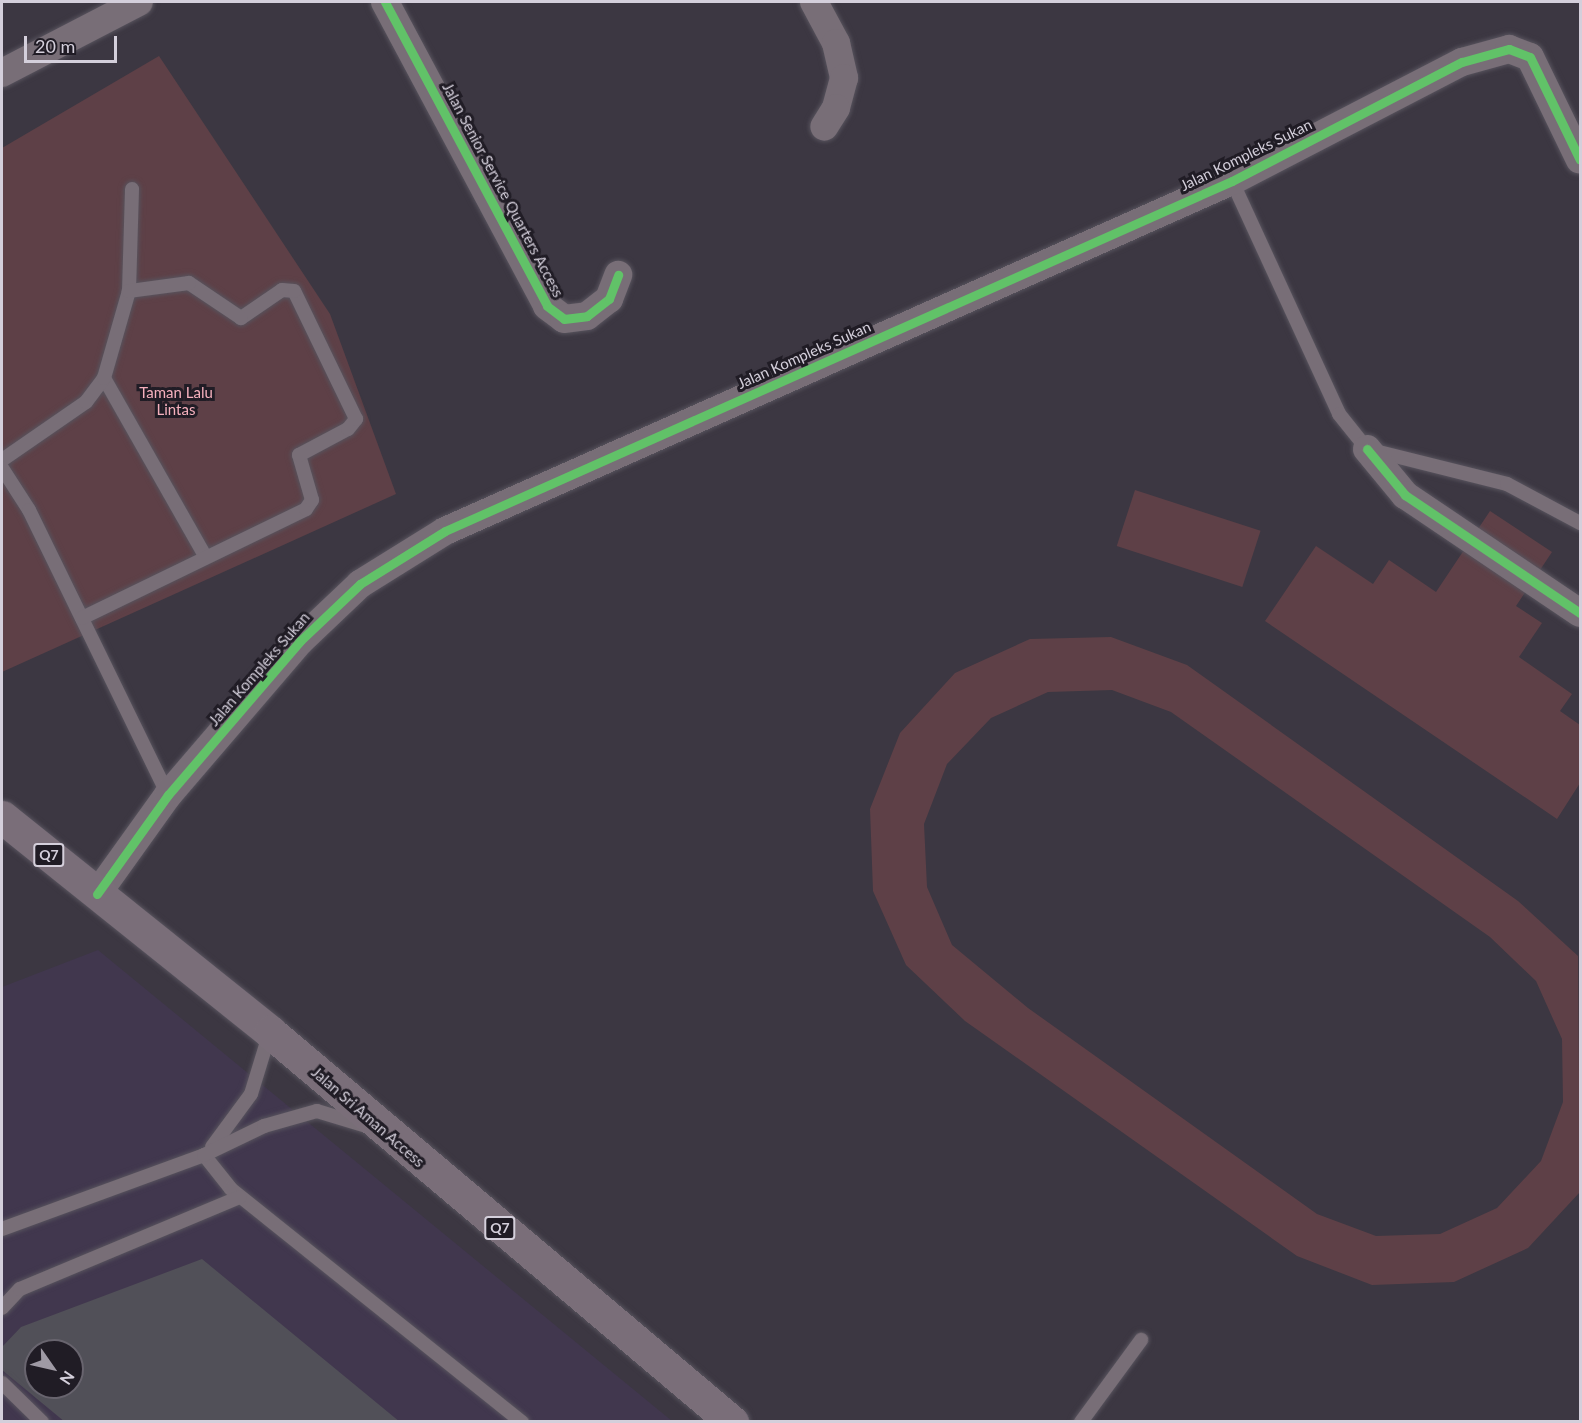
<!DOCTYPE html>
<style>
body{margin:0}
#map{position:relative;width:1582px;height:1423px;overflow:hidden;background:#3c3742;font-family:Lato,sans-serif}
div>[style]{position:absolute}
.built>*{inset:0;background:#41374e}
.green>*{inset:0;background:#5e4047;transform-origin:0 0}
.building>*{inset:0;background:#515058}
.roads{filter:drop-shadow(0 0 2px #57535d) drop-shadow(0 0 2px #57535d)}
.lane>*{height:14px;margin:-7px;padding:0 7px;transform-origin:7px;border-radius:7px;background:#786e77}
.street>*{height:28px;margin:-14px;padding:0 14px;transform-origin:14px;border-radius:14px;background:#786e77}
.primary>*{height:33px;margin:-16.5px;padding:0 16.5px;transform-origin:16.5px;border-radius:16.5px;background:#7a6e79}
.cycleway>*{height:9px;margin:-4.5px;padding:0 4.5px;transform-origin:4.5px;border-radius:4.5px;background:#61c268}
span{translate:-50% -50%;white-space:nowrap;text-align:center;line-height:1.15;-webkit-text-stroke:6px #201c25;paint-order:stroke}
.shield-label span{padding:2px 4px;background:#201c25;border:2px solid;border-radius:4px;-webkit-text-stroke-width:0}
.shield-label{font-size:14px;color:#d4cfdb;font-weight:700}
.street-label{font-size:15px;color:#d4cfdb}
.park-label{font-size:15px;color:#f5b0bd}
.frame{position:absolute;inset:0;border:3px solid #d4cfdb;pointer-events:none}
.north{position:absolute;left:24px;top:1339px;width:60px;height:60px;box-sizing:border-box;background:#201c25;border:2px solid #68646e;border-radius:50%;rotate:124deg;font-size:16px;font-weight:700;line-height:24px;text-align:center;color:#d4cfdb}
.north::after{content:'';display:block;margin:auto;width:21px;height:27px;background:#9f9aa5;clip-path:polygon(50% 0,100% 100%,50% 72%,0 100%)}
.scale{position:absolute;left:24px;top:36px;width:93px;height:27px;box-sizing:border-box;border:3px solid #d4cfdb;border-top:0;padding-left:8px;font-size:18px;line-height:21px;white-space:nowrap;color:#d4cfdb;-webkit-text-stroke:4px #201c25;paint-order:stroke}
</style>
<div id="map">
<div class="built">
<div style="clip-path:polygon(evenodd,98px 950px,672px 1421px,2px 1422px,2px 987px,98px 950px,36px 1351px,72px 1351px,72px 1387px,36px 1387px,36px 1351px)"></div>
</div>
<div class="green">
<div style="clip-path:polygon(159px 56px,330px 314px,396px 494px,2px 672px,2px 148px)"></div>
<div style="left:1135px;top:490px;width:132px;height:59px;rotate:18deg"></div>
<div style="clip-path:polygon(1490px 511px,1552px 552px,1516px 606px,1542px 623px,1519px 657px,1572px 694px,1560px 711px,1580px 725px,1580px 783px,1557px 819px,1265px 621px,1316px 546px,1373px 584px,1389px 560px,1436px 592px)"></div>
<div style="clip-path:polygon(evenodd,1111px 637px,1187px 665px,1518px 901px,1578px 956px,1580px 1192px,1528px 1248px,1454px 1282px,1372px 1285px,1297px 1256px,965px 1021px,906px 965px,873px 891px,870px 809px,900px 733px,955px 673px,1030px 639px,1111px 637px,1112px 690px,1171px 712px,1490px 937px,1536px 981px,1562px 1039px,1563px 1102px,1541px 1161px,1497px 1208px,1440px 1234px,1376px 1236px,1317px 1214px,1028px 1008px,952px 945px,927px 887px,924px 824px,947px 764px,991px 718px,1048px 692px,1112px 690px)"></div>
</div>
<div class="building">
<div style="clip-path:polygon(evenodd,202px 1259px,400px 1422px,65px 1422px,2px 1370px,2px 1347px,21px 1327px,202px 1259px,36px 1351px,72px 1351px,72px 1387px,36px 1387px,36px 1351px)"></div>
</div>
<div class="roads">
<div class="lane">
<div style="left:1232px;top:181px;width:256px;rotate:65.3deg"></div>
<div style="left:1339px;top:414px;width:45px;rotate:51.3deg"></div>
<div style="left:1367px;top:449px;width:144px;rotate:14deg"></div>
<div style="left:1507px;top:484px;width:83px;rotate:28.1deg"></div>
<div style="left:104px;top:378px;width:205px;rotate:60.4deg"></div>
<div style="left:2px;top:460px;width:102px;rotate:-34.6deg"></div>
<div style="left:86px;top:402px;width:30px;rotate:-53deg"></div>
<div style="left:104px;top:378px;width:91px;rotate:-74deg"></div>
<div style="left:129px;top:291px;width:102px;rotate:-88.3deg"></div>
<div style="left:2px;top:468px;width:50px;rotate:57.3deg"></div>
<div style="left:29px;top:510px;width:317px;rotate:64deg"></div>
<div style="left:82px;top:618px;width:249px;rotate:-25.9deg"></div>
<div style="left:306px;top:509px;width:11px;rotate:-56deg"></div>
<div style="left:312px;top:500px;width:47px;rotate:-106.1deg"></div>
<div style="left:299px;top:455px;width:55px;rotate:-28deg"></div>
<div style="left:348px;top:429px;width:13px;rotate:-51deg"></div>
<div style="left:356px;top:419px;width:142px;rotate:-115.8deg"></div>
<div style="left:294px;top:291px;width:12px;rotate:-175deg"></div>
<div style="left:282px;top:290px;width:50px;rotate:145.7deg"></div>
<div style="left:241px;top:318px;width:63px;rotate:-146.1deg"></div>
<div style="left:189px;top:283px;width:61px;rotate:172.4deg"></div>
<div style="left:212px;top:1147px;width:66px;rotate:-53.7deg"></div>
<div style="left:251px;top:1094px;width:65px;rotate:-73deg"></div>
<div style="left:204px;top:1155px;width:43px;rotate:51.5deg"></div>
<div style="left:231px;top:1189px;width:373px;rotate:38.7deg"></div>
<div style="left:2px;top:1229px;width:215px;rotate:-20.1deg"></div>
<div style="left:204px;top:1155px;width:67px;rotate:-25.8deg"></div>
<div style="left:264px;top:1126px;width:55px;rotate:-15.8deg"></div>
<div style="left:317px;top:1111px;width:51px;rotate:17deg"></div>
<div style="left:2px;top:1308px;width:26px;rotate:-47deg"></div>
<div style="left:20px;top:1289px;width:238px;rotate:-22.7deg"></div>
<div style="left:2px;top:1383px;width:56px;rotate:44.3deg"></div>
<div style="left:1081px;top:1422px;width:102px;rotate:-53.8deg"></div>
</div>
<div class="street">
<div style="left:385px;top:2px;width:344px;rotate:61.9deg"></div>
<div style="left:547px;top:306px;width:21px;rotate:37deg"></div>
<div style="left:564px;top:319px;width:23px;rotate:-7deg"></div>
<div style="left:587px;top:316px;width:28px;rotate:-38deg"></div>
<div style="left:609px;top:299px;width:26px;rotate:-69deg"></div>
<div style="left:814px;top:2px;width:47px;rotate:61.8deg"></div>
<div style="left:836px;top:43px;width:36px;rotate:77deg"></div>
<div style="left:844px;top:78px;width:31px;rotate:105deg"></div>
<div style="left:836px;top:108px;width:22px;rotate:122deg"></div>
<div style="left:2px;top:73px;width:154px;rotate:-27.4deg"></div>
<div style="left:1367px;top:449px;width:60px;rotate:50.4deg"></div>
<div style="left:1405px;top:495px;width:211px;rotate:34deg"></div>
<div style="left:97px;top:894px;width:122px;rotate:-54.4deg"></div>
<div style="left:168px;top:795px;width:203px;rotate:-49.4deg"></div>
<div style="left:300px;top:641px;width:83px;rotate:-43.5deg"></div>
<div style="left:360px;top:584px;width:100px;rotate:-31.9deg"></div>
<div style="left:445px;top:531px;width:861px;rotate:-23.98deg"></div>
<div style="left:1232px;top:181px;width:259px;rotate:-27.4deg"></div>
<div style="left:1462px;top:62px;width:49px;rotate:-15.5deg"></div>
<div style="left:1509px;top:49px;width:22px;rotate:21deg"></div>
<div style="left:1530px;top:57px;width:114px;rotate:64.1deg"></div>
</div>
<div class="primary">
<div style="left:2px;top:817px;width:344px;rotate:38.7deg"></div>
<div style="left:270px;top:1032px;width:605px;rotate:40.17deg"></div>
</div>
</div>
<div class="cycleway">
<div style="left:385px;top:2px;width:344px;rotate:61.9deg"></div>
<div style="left:547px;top:306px;width:21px;rotate:37deg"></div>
<div style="left:564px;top:319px;width:23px;rotate:-7deg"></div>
<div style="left:587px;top:316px;width:28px;rotate:-38deg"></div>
<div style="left:609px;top:299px;width:26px;rotate:-69deg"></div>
<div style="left:1367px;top:449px;width:60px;rotate:50.4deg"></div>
<div style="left:1405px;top:495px;width:211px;rotate:34deg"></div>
<div style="left:97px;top:894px;width:122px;rotate:-54.4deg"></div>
<div style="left:168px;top:795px;width:203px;rotate:-49.4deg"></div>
<div style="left:300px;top:641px;width:83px;rotate:-43.5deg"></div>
<div style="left:360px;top:584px;width:100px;rotate:-31.9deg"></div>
<div style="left:445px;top:531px;width:861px;rotate:-23.98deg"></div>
<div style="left:1232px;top:181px;width:259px;rotate:-27.4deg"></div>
<div style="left:1462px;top:62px;width:49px;rotate:-15.5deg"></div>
<div style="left:1509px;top:49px;width:22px;rotate:21deg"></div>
<div style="left:1530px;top:57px;width:114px;rotate:64.1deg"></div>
</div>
<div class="shield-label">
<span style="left:49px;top:855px">Q7</span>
<span style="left:500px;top:1228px">Q7</span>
</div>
<div class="street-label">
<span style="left:1246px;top:155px;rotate:-26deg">Jalan Kompleks Sukan</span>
<span style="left:503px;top:190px;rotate:62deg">Jalan Senior Service Quarters Access</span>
<span style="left:804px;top:355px;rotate:-24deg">Jalan Kompleks Sukan</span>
<span style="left:259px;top:669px;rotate:-49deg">Jalan Kompleks Sukan</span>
<span style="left:368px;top:1117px;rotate:41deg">Jalan Sri Aman Access</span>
</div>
<div class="park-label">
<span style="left:176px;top:401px">Taman Lalu<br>Lintas</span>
</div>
<div class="frame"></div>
<div class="north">N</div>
<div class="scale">20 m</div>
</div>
